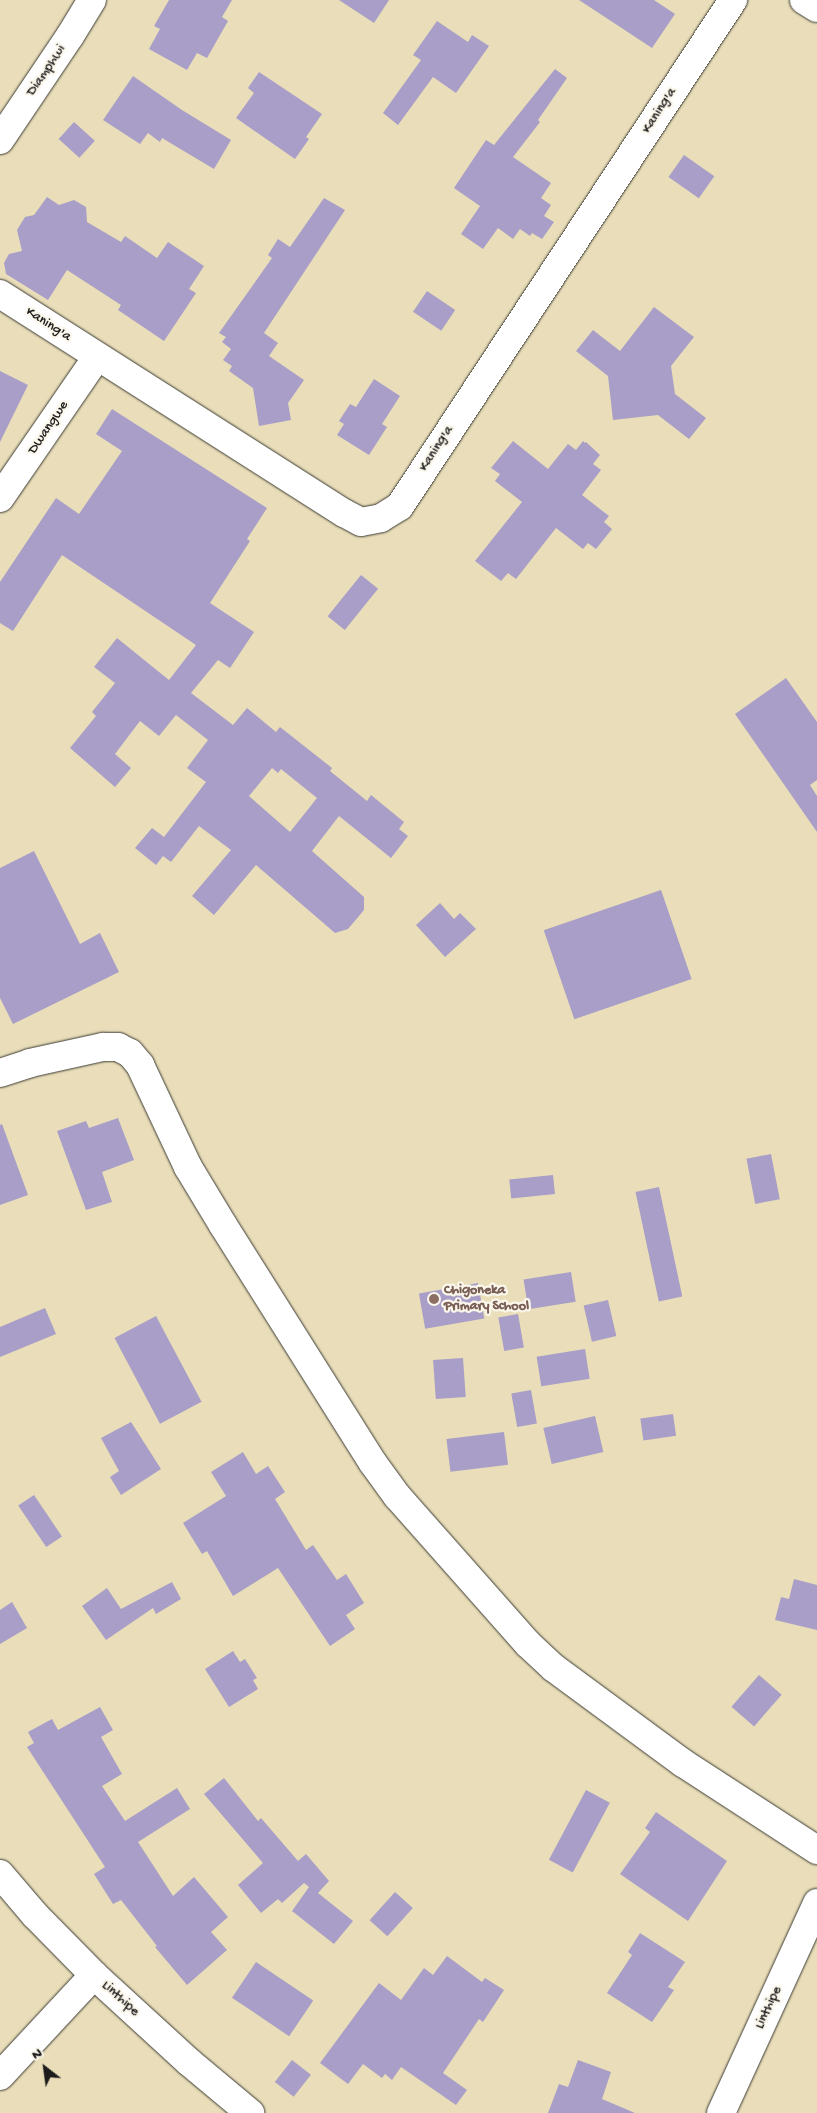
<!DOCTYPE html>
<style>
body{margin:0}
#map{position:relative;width:817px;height:2113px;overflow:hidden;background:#e9deb9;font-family:"Gochi Hand",sans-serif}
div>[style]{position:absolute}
.building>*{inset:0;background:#a89ec7;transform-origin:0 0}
.roads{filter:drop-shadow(0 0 1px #3b3934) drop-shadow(0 0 1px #3b3934)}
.minor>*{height:28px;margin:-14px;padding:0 14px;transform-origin:14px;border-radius:14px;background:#fff}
.dots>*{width:14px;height:14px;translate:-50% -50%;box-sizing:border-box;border:2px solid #fbf7ec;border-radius:50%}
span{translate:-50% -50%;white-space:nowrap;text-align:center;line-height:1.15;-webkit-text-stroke:4.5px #fbf7ec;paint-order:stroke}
.street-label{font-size:14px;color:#1c1c1c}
.education-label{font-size:14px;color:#785e54;font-weight:700}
.left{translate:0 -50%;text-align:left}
.north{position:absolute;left:20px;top:2043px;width:50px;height:50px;-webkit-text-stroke:4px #fbf7ec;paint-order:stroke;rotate:330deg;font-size:14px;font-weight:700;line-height:20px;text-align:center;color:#1c1c1c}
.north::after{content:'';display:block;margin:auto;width:18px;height:22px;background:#1c1c1c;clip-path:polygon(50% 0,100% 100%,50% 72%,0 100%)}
</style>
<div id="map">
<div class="building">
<div style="clip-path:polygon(169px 0,232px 0,222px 17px,228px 21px,207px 58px,197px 53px,187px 70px,149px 49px,160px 29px,154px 26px)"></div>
<div style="clip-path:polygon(339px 0,389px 0,374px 23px)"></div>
<div style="clip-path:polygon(579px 0,654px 0,675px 14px,652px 48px)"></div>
<div style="clip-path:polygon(437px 21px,468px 42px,472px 35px,489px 46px,456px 93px,433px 77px,398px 125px,383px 113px,421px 60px,413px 55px)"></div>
<div style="clip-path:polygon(555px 69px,567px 78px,538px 120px,540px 122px,513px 157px,551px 183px,541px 198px,551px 205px,544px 216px,554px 222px,542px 239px,532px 233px,530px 236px,520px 229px,513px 239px,498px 228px,483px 249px,461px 234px,480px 206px,454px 188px,486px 140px,494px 145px)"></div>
<div style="clip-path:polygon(259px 72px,322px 114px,306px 137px,309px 139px,295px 159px,236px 118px,254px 93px,248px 88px)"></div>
<div style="clip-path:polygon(133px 76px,182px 110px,231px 140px,214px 169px,162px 138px,160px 142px,148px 133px,140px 144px,103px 120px)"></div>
<div style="left:74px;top:122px;width:28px;height:23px;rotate:42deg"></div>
<div style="left:684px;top:155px;width:37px;height:27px;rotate:35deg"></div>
<div style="clip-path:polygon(47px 197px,59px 205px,74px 200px,86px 207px,87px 222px,121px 242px,125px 236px,157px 258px,168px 242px,204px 266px,189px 289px,196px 293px,164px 341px,118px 310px,121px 305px,67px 270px,48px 300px,6px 274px,4px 263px,9px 254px,22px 251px,17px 230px,25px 217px,34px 215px)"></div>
<div style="clip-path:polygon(324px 198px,345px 210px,264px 333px,278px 343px,269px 356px,304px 380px,288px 403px,291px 420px,259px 426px,253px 388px,229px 371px,232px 366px,223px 360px,231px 349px,222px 342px,226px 337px,219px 333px,272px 258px,268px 255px,278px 239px,290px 247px)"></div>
<div style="left:427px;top:291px;width:34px;height:25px;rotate:34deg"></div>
<div style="clip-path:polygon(654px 307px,694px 337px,671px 366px,675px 394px,706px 418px,689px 439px,658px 415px,613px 420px,608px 376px,576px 351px,593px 330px,620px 351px)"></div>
<div style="clip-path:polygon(0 371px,28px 385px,0 442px)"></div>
<div style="clip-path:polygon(374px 379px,400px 396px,382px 424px,387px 427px,369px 455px,337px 435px,344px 424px,339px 421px,350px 404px,356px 407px)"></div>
<div style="clip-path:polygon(evenodd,112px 409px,267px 508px,247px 539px,250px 541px,210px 603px,254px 632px,230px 668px,218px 660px,191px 693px,233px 725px,247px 708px,276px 732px,280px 727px,332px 768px,330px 771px,367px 801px,371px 795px,404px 822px,399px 829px,408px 836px,391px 858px,339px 816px,312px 851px,364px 897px,364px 910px,348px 929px,335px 933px,256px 865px,214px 915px,192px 896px,231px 850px,199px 826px,171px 862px,163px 856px,156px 865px,135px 848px,152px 828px,164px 837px,206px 782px,187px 768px,208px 740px,176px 715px,159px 736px,140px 721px,115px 754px,131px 768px,115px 787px,70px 748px,96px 716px,92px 712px,115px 683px,94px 667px,117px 638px,169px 680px,196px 645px,62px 555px,13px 631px,0 623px,0 582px,56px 498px,79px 514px,122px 451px,96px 434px,112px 409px,272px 768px,278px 773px,281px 769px,317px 798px,290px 832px,249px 796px,272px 768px)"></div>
<div style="clip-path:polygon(513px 441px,548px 469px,568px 444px,576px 450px,583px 441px,585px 443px,586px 442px,600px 455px,593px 464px,601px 470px,582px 495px,609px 516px,604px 522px,612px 529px,596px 549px,588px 543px,583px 549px,556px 528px,516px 579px,508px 573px,501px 581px,475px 561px,522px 502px,495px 481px,500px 474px,491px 468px)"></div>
<div style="left:361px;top:575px;width:22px;height:53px;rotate:39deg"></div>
<div style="clip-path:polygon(786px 678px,817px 722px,817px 780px,810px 785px,817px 796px,817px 832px,735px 714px)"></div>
<div style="clip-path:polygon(34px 851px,80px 944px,100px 933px,119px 972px,13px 1024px,0 998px,0 868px)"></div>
<div style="left:661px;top:890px;width:94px;height:124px;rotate:71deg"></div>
<div style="clip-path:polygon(440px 903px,454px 919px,460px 913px,476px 929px,445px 957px,416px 925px)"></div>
<div style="clip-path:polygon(118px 1118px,134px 1160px,102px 1172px,112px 1202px,86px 1210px,57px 1131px,86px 1121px,89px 1128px)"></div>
<div style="clip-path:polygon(2px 1124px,28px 1195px,0 1205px,0 1125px)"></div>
<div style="left:771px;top:1154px;width:46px;height:25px;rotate:79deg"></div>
<div style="left:553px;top:1175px;width:19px;height:44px;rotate:84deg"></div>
<div style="left:659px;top:1187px;width:112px;height:24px;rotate:78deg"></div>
<div style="left:571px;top:1272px;width:30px;height:48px;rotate:81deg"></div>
<div style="left:478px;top:1283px;width:36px;height:60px;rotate:80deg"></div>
<div style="left:608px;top:1300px;width:37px;height:25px;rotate:77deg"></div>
<div style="clip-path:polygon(45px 1308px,56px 1334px,0 1357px,0 1327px)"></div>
<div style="left:518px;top:1314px;width:34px;height:20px;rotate:80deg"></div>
<div style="left:156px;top:1316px;width:97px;height:47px;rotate:62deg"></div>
<div style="left:585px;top:1349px;width:30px;height:49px;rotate:81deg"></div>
<div style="left:463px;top:1358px;width:39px;height:30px;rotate:86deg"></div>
<div style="left:531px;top:1390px;width:34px;height:20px;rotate:80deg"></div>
<div style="left:673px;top:1414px;width:22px;height:33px;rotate:82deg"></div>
<div style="left:595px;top:1416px;width:37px;height:53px;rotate:77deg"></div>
<div style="clip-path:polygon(131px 1422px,161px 1469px,121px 1495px,110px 1477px,119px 1471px,101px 1438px)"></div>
<div style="left:504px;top:1432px;width:33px;height:58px;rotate:83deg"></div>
<div style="clip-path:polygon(243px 1452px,256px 1474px,268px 1466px,285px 1492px,275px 1499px,306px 1550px,313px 1545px,337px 1580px,346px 1574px,364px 1603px,346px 1615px,355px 1629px,330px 1646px,278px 1568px,233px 1596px,207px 1551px,202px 1554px,183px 1523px,226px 1496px,211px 1472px)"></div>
<div style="left:34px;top:1495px;width:50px;height:19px;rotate:56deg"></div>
<div style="clip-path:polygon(794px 1579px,817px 1585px,817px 1630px,775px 1620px,781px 1597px,789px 1599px)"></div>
<div style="clip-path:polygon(172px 1582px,181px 1599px,156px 1614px,153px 1608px,106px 1640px,82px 1606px,107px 1588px,121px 1609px)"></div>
<div style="clip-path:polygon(12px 1602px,27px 1628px,0 1644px,0 1610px)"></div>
<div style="clip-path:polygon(233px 1651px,240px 1662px,245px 1659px,257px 1678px,253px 1680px,258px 1689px,229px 1707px,205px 1669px)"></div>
<div style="left:759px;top:1675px;width:30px;height:42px;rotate:41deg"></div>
<div style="clip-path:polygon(100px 1707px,113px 1730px,101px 1737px,122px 1774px,102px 1786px,125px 1821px,177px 1788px,190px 1809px,138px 1842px,173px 1896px,194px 1877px,228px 1917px,211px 1932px,227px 1950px,187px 1985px,155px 1947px,157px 1946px,121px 1900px,113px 1904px,94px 1874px,105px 1867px,27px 1747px,34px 1743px,28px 1732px,52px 1719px,58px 1730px)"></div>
<div style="clip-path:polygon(224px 1778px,258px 1821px,261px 1818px,298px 1861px,306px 1854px,329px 1881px,318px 1893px,353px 1921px,334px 1944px,292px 1911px,309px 1887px,304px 1883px,282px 1903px,278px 1899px,261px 1913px,238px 1885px,263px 1863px,204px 1794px)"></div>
<div style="left:586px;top:1790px;width:27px;height:79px;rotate:28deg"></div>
<div style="clip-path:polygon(656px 1812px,727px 1861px,688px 1921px,620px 1874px,650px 1832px,645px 1828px)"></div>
<div style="left:395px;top:1892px;width:24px;height:38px;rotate:42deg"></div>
<div style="clip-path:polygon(640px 1933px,685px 1962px,668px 1987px,674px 1990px,652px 2022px,607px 1993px,632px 1955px,628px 1952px)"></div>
<div style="clip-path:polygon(447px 1956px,482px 1982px,485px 1978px,504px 1990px,483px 2022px,479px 2019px,443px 2073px,467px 2090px,456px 2105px,401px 2067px,392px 2080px,385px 2074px,382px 2078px,363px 2064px,348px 2084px,320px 2063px,379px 1983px,401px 2000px,424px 1968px,433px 1975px)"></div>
<div style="left:256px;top:1962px;width:69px;height:43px;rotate:34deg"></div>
<div style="left:292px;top:2060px;width:24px;height:28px;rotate:38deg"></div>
<div style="clip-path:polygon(578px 2060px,611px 2072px,602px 2099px,635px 2113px,548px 2113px,559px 2084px,568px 2087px)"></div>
</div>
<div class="roads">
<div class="minor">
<div style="left:804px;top:0;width:15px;rotate:32deg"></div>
<div style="left:0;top:140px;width:125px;rotate:-56.1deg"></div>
<div style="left:70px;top:36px;width:42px;rotate:-58.6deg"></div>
<div style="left:0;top:294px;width:408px;rotate:32.5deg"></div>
<div style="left:344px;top:513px;width:19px;rotate:28deg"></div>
<div style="left:361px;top:522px;width:20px;rotate:-11deg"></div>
<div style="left:381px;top:518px;width:22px;rotate:-32deg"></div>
<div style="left:400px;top:506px;width:606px;rotate:-56.65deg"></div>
<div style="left:0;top:498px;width:171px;rotate:-55.5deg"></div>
<div style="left:0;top:1073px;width:32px;rotate:-18deg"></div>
<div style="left:30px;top:1063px;width:75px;rotate:-12.4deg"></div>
<div style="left:103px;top:1047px;width:15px"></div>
<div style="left:118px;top:1047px;width:13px;rotate:27deg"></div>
<div style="left:130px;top:1053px;width:16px;rotate:50deg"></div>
<div style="left:140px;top:1065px;width:113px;rotate:64.8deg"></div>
<div style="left:188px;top:1167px;width:68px;rotate:58.9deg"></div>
<div style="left:223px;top:1225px;width:281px;rotate:57.8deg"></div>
<div style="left:373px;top:1463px;width:41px;rotate:54deg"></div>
<div style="left:397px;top:1496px;width:198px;rotate:48.5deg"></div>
<div style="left:528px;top:1644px;width:35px;rotate:43deg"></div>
<div style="left:554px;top:1668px;width:160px;rotate:36.4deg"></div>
<div style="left:683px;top:1763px;width:160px;rotate:33deg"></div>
<div style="left:0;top:1874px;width:54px;rotate:49.5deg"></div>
<div style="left:35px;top:1915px;width:84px;rotate:45.5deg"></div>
<div style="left:94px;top:1975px;width:129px;rotate:42.5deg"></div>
<div style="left:189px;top:2062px;width:80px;rotate:39.9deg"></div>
<div style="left:0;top:2076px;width:138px;rotate:-47.1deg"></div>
<div style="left:721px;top:2113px;width:231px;rotate:-65.4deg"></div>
</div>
</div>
<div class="dots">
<div style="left:434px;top:1299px;background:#8d6e63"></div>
</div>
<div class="street-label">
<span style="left:47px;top:71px;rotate:-56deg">Diamphwi</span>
<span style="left:660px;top:111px;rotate:-57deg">Kaning'a</span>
<span style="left:48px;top:325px;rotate:33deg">Kaning'a</span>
<span style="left:49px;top:428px;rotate:-56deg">Dwangwe</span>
<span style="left:437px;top:449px;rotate:-57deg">Kaning'a</span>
<span style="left:120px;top:1999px;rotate:42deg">Linthipe</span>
<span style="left:769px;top:2008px;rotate:-65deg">Linthipe</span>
</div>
<div class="education-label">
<span class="left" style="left:444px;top:1299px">Chigoneka<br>Primary School</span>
</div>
<div class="north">N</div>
</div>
